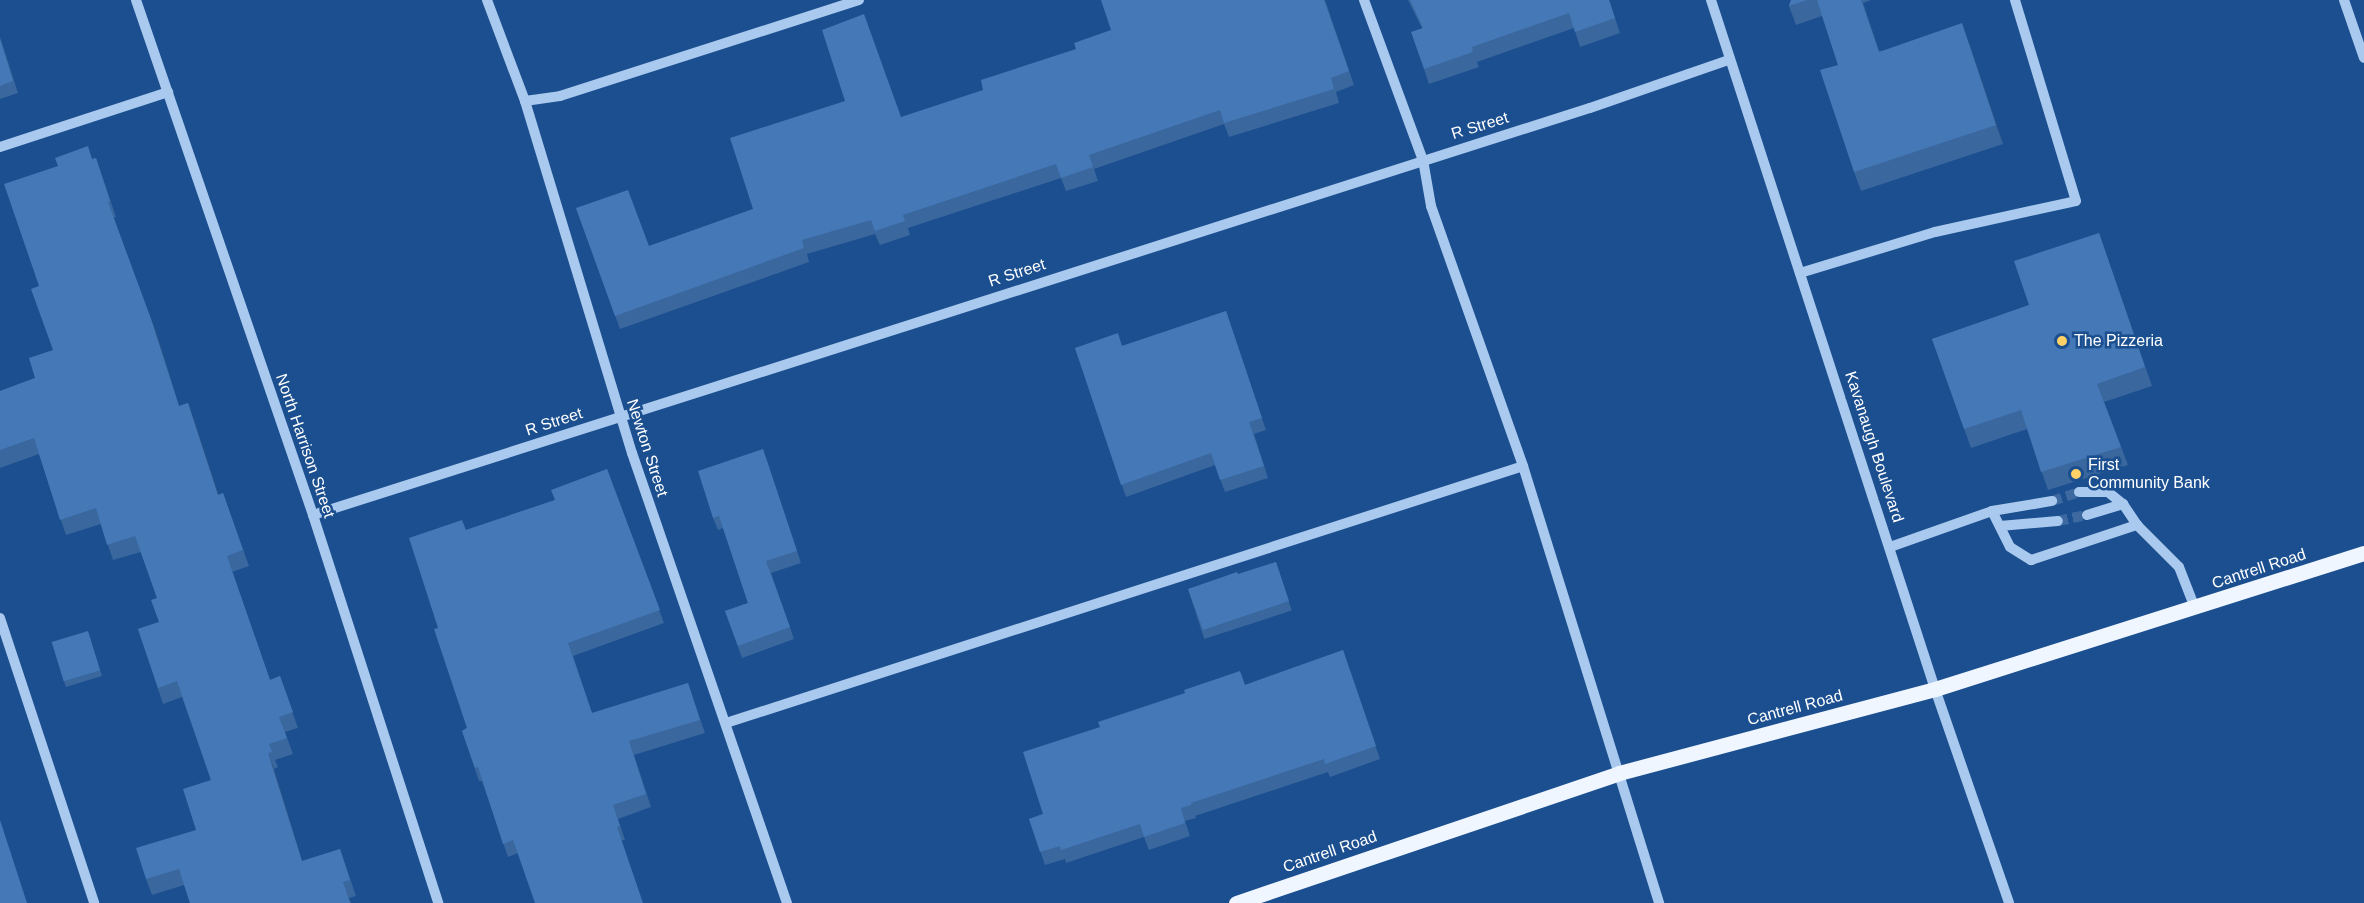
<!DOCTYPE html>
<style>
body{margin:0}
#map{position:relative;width:2364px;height:903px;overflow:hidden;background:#1b4f8f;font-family:Arial,sans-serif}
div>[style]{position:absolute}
.minor-tunnel>*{height:10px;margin-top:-5px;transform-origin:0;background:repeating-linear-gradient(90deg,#3d69a0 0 10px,transparent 0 15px)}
.minor>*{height:10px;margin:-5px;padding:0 5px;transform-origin:5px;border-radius:5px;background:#a9c9ee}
.major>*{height:15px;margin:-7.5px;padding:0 7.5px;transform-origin:7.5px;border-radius:7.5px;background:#f0f6ff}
.wall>*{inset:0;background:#3a679d;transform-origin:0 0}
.shaded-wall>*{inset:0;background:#305480}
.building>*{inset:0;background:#4478b7;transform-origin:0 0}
.dots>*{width:16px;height:16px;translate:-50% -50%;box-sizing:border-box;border:3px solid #1b4f8f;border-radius:50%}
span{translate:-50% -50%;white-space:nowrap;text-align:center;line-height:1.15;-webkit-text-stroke:5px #1b4f8f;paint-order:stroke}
.street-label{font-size:16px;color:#fff}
.poi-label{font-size:16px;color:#fff}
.left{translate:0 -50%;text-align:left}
</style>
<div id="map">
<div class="minor-tunnel">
<div style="left:2052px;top:501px;width:28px;rotate:-18deg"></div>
<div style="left:2058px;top:521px;width:30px;rotate:-12deg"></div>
</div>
<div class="minor">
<div style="left:136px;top:0;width:545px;rotate:71.03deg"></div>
<div style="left:313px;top:515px;width:408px;rotate:72.1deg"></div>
<div style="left:487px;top:0;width:108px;rotate:69.4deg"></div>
<div style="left:525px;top:101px;width:368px;rotate:73.1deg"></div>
<div style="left:632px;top:453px;width:476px;rotate:71deg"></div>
<div style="left:1364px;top:0;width:171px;rotate:69.8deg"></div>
<div style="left:1423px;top:160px;width:47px;rotate:80.1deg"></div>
<div style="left:1431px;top:206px;width:276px;rotate:70.5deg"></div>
<div style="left:1523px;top:466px;width:458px;rotate:72.7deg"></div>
<div style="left:1711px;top:0;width:724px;rotate:71.99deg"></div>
<div style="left:1935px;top:689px;width:226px;rotate:70.9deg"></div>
<div style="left:2344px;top:0;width:61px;rotate:71deg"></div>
<div style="left:525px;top:101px;width:35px;rotate:-8deg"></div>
<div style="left:560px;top:96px;width:314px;rotate:-17.8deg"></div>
<div style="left:0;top:147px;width:177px;rotate:-18.1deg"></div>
<div style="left:1800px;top:273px;width:141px;rotate:-16.9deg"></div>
<div style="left:1935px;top:232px;width:144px;rotate:-12.4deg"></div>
<div style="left:2076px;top:201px;width:210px;rotate:-106.9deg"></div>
<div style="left:2079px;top:492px;width:29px"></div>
<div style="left:2108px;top:492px;width:19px;rotate:39deg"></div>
<div style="left:2123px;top:504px;width:25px;rotate:56deg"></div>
<div style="left:2137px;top:525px;width:59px;rotate:45deg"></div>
<div style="left:2179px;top:567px;width:44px;rotate:68.7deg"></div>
<div style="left:1992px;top:511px;width:40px;rotate:63.4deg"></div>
<div style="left:2010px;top:547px;width:25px;rotate:32deg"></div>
<div style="left:2031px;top:560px;width:112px;rotate:-18.3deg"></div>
<div style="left:313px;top:515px;width:1340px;rotate:-17.68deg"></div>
<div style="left:1590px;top:108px;width:147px;rotate:-19.1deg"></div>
<div style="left:2087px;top:515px;width:38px;rotate:-17deg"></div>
<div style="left:2000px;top:526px;width:58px;rotate:-4.9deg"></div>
<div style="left:1890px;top:547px;width:108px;rotate:-19.4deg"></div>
<div style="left:1992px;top:511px;width:61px;rotate:-9.5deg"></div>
<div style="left:0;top:618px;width:300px;rotate:71.7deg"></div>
<div style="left:726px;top:723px;width:837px;rotate:-17.87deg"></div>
</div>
<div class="major">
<div style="left:1236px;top:903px;width:404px;rotate:-18.7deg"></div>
<div style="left:1619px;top:773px;width:327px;rotate:-14.9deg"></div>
<div style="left:1935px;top:689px;width:450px;rotate:-17.6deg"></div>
</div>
<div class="wall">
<div style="clip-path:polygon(1325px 0,1354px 85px,1336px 92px,1339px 103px,1229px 137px,1224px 124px,1094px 169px,1098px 181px,1066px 191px,1061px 178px,908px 228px,910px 235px,880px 245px,875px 234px,807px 254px,809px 262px,620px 329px,576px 208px,649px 246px,753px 209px)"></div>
<div style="clip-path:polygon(1408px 0,1609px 0,1620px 33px,1580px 47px,1574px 28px,1477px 62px,1479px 67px,1429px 84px,1424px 69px,1422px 28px)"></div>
<div style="clip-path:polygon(1791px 0,1871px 0,1863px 3px,1879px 51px,1969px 43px,2003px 144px,1861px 191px,1854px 172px,1838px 65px,1822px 16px,1796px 25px,1789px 6px)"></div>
<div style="clip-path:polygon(0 37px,18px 93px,0 99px)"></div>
<div style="clip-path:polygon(96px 158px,116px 217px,113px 218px,157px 335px,179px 406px,188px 403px,218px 495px,223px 493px,249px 566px,232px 572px,270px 680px,280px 676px,298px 728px,285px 732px,293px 754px,275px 760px,278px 767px,274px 769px,302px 861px,340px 849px,356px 896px,349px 898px,351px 903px,190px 903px,184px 885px,152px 895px,146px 879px,196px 830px,211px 780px,182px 697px,163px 704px,138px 629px,159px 622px,157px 598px,141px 552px,113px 560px,101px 524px,66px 535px,39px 454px,0 468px,0 391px,35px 378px,53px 350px,39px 286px)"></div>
<div style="clip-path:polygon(2099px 233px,2152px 386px,2104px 402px,2128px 465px,2048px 490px,2027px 429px,1971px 448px,1932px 339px,2029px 305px)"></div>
<div style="clip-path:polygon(1226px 311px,1266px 430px,1254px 434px,1268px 478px,1225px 492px,1215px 465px,1126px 497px,1075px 348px,1122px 346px)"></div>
<div style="clip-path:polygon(763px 449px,801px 563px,771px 573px,794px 639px,742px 658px,725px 611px,748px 603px,723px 528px,718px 530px,713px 518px)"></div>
<div style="clip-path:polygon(607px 469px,664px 623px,573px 656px,592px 713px,688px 683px,705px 733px,634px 755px,651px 807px,618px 819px,625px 840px,518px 853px,508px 857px,482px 781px,479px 781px,462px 731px,467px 728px,466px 530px,555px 500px)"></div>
<div style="left:1276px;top:562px;width:51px;height:92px;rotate:72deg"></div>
<div style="clip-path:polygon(90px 638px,102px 676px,66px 687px,64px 681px)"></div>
<div style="clip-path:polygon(1343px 650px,1380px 759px,1330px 777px,1328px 772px,1195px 816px,1196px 818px,1185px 821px,1190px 836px,1149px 850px,1144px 837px,1066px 863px,1065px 859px,1045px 865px,1029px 819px,1043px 814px,1245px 685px)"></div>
</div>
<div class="shaded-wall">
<div style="clip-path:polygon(1962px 23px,1969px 43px,2003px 144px,1996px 125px)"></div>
<div style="clip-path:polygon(151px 319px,157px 335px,184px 422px,179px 406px)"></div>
<div style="clip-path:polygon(188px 403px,194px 419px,224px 511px,218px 495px)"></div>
<div style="clip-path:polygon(268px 753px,274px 769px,307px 877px,302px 861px)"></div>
</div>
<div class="building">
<div style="clip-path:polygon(1101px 0,1324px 0,1349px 71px,1331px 78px,1334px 89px,1224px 123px,1220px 110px,1089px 155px,1093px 167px,1061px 178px,1056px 164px,903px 215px,905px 221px,875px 231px,871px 220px,802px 240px,804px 248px,615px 316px,576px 208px,628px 190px,649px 246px,753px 209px,730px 138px,845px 101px,822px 30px,864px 14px,901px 117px,983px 90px,981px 80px,1076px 49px,1074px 43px,1111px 30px)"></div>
<div style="clip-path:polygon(1410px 0,1609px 0,1615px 18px,1575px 32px,1569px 13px,1472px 47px,1473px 52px,1424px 69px,1411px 32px,1423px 28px)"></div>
<div style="clip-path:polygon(1791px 0,1807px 0,1789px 6px)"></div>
<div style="clip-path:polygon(1817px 0,1861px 0,1879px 52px,1962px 23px,1996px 125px,1854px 172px,1820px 70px,1838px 65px)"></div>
<div style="clip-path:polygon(0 39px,13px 81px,0 86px)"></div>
<div style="clip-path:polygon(88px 146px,92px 159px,96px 158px,110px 201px,108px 202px,151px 319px,179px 406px,188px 403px,218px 495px,223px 493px,243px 550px,227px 556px,270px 680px,280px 676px,293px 712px,279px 717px,287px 738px,269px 744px,272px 752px,268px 753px,302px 861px,340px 849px,350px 880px,343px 882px,350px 903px,190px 903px,179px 869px,146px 879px,136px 848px,196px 830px,183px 789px,211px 780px,177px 681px,158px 688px,138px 629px,159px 622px,151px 600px,157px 598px,135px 536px,107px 545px,96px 508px,60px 520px,34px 438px,0 450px,0 391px,35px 378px,29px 358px,53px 350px,31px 289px,39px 286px,4px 184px,58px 166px,55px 158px)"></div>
<div style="clip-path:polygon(2099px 233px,2145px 367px,2097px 384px,2121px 447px,2041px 472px,2021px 410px,1964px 429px,1932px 339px,2029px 305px,2014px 261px)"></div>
<div style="clip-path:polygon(1226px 311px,1262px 418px,1249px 422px,1264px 466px,1220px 480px,1211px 453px,1121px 485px,1075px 348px,1118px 333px,1122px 346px)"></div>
<div style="clip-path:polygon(763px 449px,797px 551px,766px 561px,790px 627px,738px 646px,725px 611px,748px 603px,719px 516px,713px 518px,698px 471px)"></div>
<div style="clip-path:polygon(607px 469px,660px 610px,568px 643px,592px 713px,688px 683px,700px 720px,629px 741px,646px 794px,613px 805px,620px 826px,617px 827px,643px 903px,535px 903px,513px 840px,503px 844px,478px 767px,475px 768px,462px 731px,467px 728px,434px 629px,438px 628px,409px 538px,462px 520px,466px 530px,555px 500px,551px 490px)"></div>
<div style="clip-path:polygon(1276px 562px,1289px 601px,1203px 630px,1188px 589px,1237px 572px,1238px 574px)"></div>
<div style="left:88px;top:631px;width:41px;height:38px;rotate:73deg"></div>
<div style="clip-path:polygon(1343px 650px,1376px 746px,1325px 764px,1324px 759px,1191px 803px,1191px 805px,1181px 808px,1185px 823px,1144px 837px,1140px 824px,1061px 850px,1060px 846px,1040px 852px,1029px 819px,1043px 814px,1023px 752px,1100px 727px,1098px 722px,1185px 693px,1184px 690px,1240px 671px,1245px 685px)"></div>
<div style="clip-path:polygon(0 820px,27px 903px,0 903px)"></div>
</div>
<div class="dots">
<div style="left:2062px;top:341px;background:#ffd166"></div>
<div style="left:2076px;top:474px;background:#ffd166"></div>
</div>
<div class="street-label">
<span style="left:1480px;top:126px;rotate:-17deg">R Street</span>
<span style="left:1017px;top:273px;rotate:-18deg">R Street</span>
<span style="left:554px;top:422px;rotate:-18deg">R Street</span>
<span style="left:305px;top:446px;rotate:71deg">North Harrison Street</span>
<span style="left:1874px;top:447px;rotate:72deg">Kavanaugh Boulevard</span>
<span style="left:647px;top:448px;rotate:72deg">Newton Street</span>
<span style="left:2259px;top:569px;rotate:-18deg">Cantrell Road</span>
<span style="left:1795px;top:708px;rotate:-15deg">Cantrell Road</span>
<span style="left:1330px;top:852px;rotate:-19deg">Cantrell Road</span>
</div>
<div class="poi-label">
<span class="left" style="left:2074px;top:341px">The Pizzeria</span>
<span class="left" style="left:2088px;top:474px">First<br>Community Bank</span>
</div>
</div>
